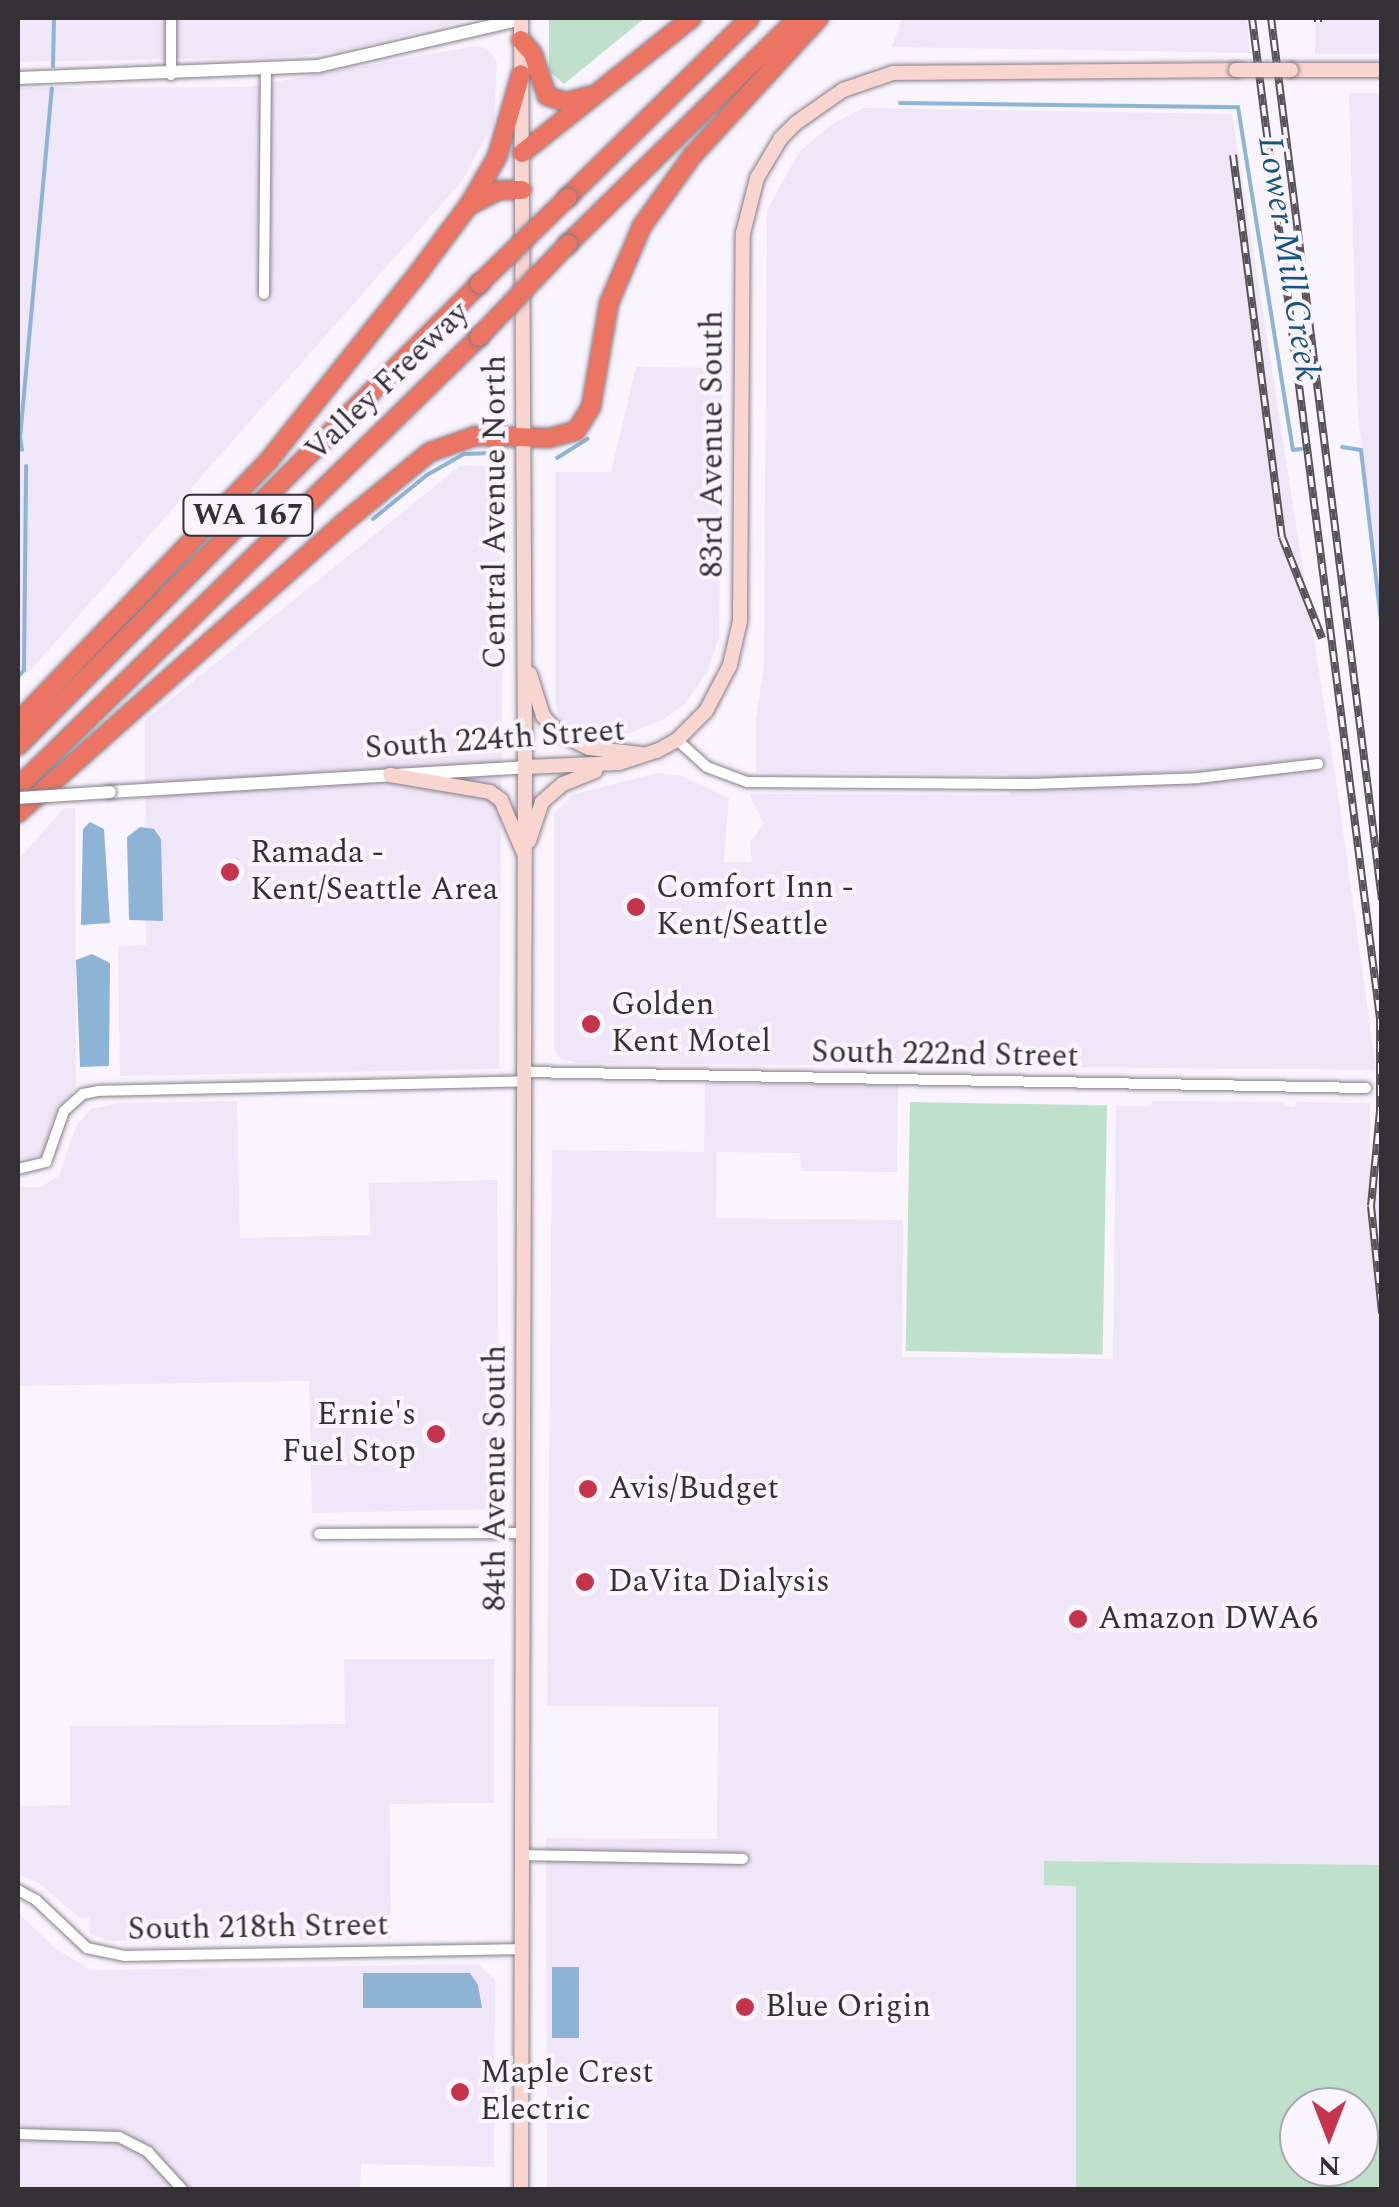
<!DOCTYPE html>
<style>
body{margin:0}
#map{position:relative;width:1399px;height:2207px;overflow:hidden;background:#faf4ff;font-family:Spectral,serif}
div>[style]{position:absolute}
.built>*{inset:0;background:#efe6f7;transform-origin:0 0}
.green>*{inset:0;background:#bfe0ca;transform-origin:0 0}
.water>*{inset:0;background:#8eb4d5;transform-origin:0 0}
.stream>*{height:4px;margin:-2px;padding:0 2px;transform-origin:2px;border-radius:2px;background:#8eb4d5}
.roads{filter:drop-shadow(0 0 2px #837e87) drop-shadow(0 0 2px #837e87)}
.minor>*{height:10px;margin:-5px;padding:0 5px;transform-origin:5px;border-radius:5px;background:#fff}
.tertiary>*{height:12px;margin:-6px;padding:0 6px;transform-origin:6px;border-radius:6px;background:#fff}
.secondary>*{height:14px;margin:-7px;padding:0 7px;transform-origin:7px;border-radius:7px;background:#f9d5d0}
.motorway>*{height:18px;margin:-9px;padding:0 9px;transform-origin:9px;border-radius:9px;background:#ec7462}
.rail>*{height:8px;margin-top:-4px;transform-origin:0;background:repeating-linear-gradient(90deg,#faf4ff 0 11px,#575459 0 22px);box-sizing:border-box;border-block:2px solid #575459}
.bridges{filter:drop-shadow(0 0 2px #837e87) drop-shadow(0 0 2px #837e87)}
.tertiary-bridge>*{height:12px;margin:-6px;padding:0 6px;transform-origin:6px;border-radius:6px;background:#fff}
.secondary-bridge>*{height:14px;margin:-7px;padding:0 7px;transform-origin:7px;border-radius:7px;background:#f9d5d0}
.motorway-bridge>*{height:18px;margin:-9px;padding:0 9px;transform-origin:9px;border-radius:9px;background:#ec7462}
.dots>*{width:28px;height:28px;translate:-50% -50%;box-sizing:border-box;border:5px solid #faf4ff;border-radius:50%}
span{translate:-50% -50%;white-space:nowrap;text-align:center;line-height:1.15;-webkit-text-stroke:8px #faf4ff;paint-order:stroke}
.shield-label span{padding:2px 8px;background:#faf4ff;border:2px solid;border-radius:8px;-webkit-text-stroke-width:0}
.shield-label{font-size:30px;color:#333135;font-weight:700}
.street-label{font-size:32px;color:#333135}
.poi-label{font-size:32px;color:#333135}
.left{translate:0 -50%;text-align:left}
.right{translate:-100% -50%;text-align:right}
.water-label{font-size:35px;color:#17547f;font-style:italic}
.frame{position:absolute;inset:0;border:20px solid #333135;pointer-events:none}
.north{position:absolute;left:1279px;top:2087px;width:100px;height:100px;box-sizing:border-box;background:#faf4ff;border:2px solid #aaa6ae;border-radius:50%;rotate:180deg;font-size:28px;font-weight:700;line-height:40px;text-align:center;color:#333135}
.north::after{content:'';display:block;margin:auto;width:35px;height:45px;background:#c5344d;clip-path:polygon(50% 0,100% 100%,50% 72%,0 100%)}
</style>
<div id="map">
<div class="built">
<div style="clip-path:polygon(18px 18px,475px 18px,336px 52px,280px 57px,18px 62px)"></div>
<div style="clip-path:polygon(902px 18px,1247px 18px,1250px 53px,892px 47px)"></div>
<div style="left:1315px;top:18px;width:66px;height:36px"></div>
<div style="clip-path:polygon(475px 46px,488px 49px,497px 63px,494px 123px,462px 181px,28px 673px,18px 670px,18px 88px,247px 87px)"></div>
<div style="clip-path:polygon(1349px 93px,1381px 93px,1381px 594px,1358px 417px)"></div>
<div style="clip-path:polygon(864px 108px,1232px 114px,1337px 787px,1376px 1070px,578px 1063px,561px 1059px,554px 1050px,554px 813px,574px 794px,657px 773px,682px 776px,729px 798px,724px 862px,752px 862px,750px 842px,764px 824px,749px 794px,1009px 795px,1009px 774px,756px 772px,756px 719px,764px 666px,767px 210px,800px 151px,832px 124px)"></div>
<div style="clip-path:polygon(636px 367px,723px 368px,719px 637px,708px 671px,684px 705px,662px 720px,625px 735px,581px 734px,560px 719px,555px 704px,555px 472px,611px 472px)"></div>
<div style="clip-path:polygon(461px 465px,504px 467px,499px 1069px,120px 1076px,118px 946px,146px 945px,145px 720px)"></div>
<div style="clip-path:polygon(64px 808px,75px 808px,76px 1087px,52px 1120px,44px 1154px,18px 1159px,18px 860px)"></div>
<div style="clip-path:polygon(705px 1083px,898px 1085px,897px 1172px,801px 1171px,800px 1153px,717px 1152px,716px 1218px,903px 1220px,902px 1357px,1113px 1359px,1116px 1106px,1151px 1106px,1152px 1101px,1283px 1102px,1284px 1106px,1295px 1107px,1296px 1102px,1370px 1103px,1370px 1177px,1380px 1178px,1382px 1186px,1381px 1865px,1044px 1861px,1076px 1885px,1076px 2189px,547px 2189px,546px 1838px,717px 1839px,718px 1707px,547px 1706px,552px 1150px,704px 1152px)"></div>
<div style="clip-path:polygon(237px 1101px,240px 1238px,370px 1235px,369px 1183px,497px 1180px,500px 1509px,312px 1513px,309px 1381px,18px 1386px,18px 1187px,41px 1187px,59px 1176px,76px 1126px,91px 1109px,119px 1103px)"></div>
<div style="clip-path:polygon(344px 1659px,494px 1659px,494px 1803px,390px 1804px,391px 1939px,110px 1941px,90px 1934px,89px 1918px,79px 1918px,39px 1883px,18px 1874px,18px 1806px,70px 1805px,70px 1726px,345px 1724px)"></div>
<div style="clip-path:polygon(18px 1913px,55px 1948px,90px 1970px,478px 1964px,495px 1980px,494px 2167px,361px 2164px,360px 2190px,18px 2189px)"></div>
</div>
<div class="green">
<div style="clip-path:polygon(549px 18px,645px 18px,564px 84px,549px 71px)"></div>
<div style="left:910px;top:1102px;width:197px;height:249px;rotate:1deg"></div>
<div style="clip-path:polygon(evenodd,1044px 1861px,1381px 1865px,1381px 2189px,1076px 2189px,1076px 1886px,1044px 1885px,1044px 1861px,1299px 2107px,1359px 2107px,1359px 2167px,1299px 2167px,1299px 2107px)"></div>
</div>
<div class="water">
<div style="clip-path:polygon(90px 822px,104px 829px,110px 923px,81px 925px,83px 829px)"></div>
<div style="clip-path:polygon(140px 827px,154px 829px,161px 839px,163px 921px,129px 920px,127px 837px)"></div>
<div style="clip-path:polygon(92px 954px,110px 963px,109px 1066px,80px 1067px,76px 960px)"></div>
<div style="left:552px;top:1967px;width:27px;height:71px"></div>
<div style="clip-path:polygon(363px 1973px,470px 1973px,478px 1985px,482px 2008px,363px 2008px)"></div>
</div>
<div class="stream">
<div style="left:53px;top:66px;width:48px;rotate:-88.8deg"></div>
<div style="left:900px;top:103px;width:338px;rotate:0.7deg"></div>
<div style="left:1238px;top:107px;width:347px;rotate:80.9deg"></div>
<div style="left:1293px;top:450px;width:8px;rotate:-7deg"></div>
<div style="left:1342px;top:447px;width:19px;rotate:9deg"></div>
<div style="left:1361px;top:450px;width:180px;rotate:83.3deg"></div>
<div style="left:22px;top:450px;width:12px;rotate:-99deg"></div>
<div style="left:20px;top:438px;width:351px;rotate:-84.8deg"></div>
<div style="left:557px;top:458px;width:36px;rotate:-32deg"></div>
<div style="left:373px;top:519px;width:70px;rotate:-39.2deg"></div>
<div style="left:427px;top:475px;width:43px;rotate:-29.6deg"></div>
<div style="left:464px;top:454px;width:28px;rotate:-2deg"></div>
<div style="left:18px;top:677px;width:9px;rotate:-49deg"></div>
<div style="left:24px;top:670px;width:204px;rotate:-89.4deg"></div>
</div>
<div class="roads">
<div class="minor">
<div style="left:171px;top:18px;width:57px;rotate:90deg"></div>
<div style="left:264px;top:294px;width:223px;rotate:-89.5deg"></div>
<div style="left:677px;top:740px;width:40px;rotate:42deg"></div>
<div style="left:707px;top:767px;width:43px;rotate:20.6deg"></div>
<div style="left:747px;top:782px;width:283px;rotate:0.4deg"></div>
<div style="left:1030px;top:784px;width:168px;rotate:-2deg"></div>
<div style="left:1198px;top:778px;width:121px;rotate:-6.7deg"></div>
<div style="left:524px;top:1072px;width:842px;rotate:1.09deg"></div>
<div style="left:18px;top:1169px;width:29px;rotate:-14deg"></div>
<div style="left:46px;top:1162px;width:54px;rotate:-70.6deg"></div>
<div style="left:64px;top:1111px;width:25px;rotate:-42deg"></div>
<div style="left:83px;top:1094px;width:16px;rotate:-11deg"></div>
<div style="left:99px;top:1091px;width:425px;rotate:-1.3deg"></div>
<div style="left:319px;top:1534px;width:204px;rotate:-0.3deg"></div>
<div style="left:522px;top:1855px;width:221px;rotate:1deg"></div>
<div style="left:18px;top:1890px;width:21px;rotate:29deg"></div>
<div style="left:36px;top:1900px;width:70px;rotate:43.3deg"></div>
<div style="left:87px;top:1948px;width:39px;rotate:12deg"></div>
<div style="left:125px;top:1956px;width:397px;rotate:-1deg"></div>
<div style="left:18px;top:2134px;width:101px;rotate:1.7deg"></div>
<div style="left:119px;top:2137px;width:33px;rotate:27deg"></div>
<div style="left:148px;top:2152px;width:52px;rotate:47.4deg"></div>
</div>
<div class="tertiary">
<div style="left:18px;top:78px;width:300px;rotate:-2.3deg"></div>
<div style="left:318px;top:66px;width:208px;rotate:-13deg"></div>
<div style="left:110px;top:792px;width:416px;rotate:-3.4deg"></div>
</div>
<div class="secondary">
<div style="left:521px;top:18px;width:749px;rotate:89.69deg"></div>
<div style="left:525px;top:767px;width:1423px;rotate:90.16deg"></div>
<div style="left:1291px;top:70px;width:91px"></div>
<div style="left:530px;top:674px;width:44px;rotate:72.8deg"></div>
<div style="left:543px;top:716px;width:25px;rotate:47deg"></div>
<div style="left:560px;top:734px;width:32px;rotate:26deg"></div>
<div style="left:589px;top:748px;width:52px;rotate:6.6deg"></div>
<div style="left:525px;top:767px;width:94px;rotate:-2.4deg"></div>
<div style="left:619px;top:763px;width:40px;rotate:-18deg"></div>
<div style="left:657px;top:751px;width:23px;rotate:-29deg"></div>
<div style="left:677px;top:740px;width:41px;rotate:-45deg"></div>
<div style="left:706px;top:711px;width:52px;rotate:-62.4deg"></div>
<div style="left:730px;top:665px;width:45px;rotate:-77.2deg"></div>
<div style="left:740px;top:621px;width:388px;rotate:-89.6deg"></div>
<div style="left:743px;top:233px;width:57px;rotate:-75.7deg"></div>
<div style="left:757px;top:178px;width:47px;rotate:-59deg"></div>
<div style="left:781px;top:138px;width:21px;rotate:-45deg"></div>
<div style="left:796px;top:123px;width:57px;rotate:-35.1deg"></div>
<div style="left:843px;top:90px;width:53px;rotate:-18.8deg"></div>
<div style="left:893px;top:73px;width:343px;rotate:-0.5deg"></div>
<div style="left:390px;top:775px;width:101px;rotate:9.6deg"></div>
<div style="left:490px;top:792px;width:14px;rotate:36deg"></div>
<div style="left:501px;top:800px;width:56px;rotate:66.7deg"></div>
<div style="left:529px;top:841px;width:41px;rotate:-71.6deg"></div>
<div style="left:542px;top:802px;width:28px;rotate:-41deg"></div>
<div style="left:563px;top:784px;width:35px;rotate:-22deg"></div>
</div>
<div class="motorway">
<div style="left:521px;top:40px;width:18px;rotate:49deg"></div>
<div style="left:533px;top:54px;width:44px;rotate:71.6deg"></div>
<div style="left:547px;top:96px;width:20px;rotate:18deg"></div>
<div style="left:566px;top:102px;width:23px;rotate:-15deg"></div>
<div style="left:522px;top:153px;width:217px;rotate:-38.5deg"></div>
<div style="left:568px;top:197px;width:255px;rotate:-44.5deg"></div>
<div style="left:470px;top:205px;width:33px;rotate:-27deg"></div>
<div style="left:499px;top:190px;width:23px"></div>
<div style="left:568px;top:244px;width:322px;rotate:-44.5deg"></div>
<div style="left:18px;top:722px;width:363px;rotate:-46.2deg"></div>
<div style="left:269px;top:460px;width:241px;rotate:-51.4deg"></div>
<div style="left:419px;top:272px;width:84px;rotate:-53.3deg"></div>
<div style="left:469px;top:205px;width:56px;rotate:-59.7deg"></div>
<div style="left:497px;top:157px;width:86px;rotate:-73.9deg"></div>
<div style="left:18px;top:746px;width:653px;rotate:-45.06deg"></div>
<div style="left:18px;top:787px;width:644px;rotate:-44.31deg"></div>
<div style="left:18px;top:813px;width:434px;rotate:-41.7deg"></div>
<div style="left:342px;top:524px;width:114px;rotate:-39.3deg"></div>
<div style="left:430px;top:452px;width:48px;rotate:-19.6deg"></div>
<div style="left:475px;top:436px;width:74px;rotate:1.5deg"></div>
<div style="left:549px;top:438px;width:28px;rotate:-15deg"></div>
<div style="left:576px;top:431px;width:28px;rotate:-58deg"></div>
<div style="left:591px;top:407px;width:106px;rotate:-80.2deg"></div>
<div style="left:609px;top:303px;width:84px;rotate:-66.8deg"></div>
<div style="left:642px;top:226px;width:86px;rotate:-54.5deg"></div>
<div style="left:692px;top:156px;width:188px;rotate:-47.4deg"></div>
</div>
</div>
<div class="rail">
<div style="left:1252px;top:18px;width:1024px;rotate:82.71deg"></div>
<div style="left:1271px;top:18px;width:889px;rotate:82.83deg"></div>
<div style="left:1318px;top:22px;width:4px;rotate:-90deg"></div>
<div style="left:1233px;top:155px;width:385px;rotate:82.7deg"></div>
<div style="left:1282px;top:537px;width:109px;rotate:68.4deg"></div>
<div style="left:1380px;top:1019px;width:92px;rotate:90deg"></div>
<div style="left:1380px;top:1111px;width:95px;rotate:95.4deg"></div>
<div style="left:1371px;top:1206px;width:108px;rotate:84.1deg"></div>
</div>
<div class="bridges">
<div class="tertiary-bridge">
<div style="left:18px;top:798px;width:92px;rotate:-3.7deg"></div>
</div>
<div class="secondary-bridge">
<div style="left:1236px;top:70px;width:55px"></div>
</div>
<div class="motorway-bridge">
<div style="left:479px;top:284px;width:124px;rotate:-44.3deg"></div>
<div style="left:479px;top:337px;width:129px;rotate:-46.3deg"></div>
</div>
</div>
<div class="dots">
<div style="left:230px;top:872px;background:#c5344d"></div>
<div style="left:636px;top:907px;background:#c5344d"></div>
<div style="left:591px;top:1024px;background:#c5344d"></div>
<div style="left:436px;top:1434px;background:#c5344d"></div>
<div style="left:588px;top:1489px;background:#c5344d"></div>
<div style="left:585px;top:1582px;background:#c5344d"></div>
<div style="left:1078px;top:1619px;background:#c5344d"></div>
<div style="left:745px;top:2007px;background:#c5344d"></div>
<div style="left:460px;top:2092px;background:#c5344d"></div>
</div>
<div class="shield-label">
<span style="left:248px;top:515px">WA 167</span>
</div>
<div class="street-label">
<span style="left:388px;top:382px;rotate:-44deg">Valley Freeway</span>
<span style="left:713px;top:444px;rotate:-90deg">83rd Avenue South</span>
<span style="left:496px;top:512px;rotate:-90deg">Central Avenue North</span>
<span style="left:495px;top:740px;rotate:-4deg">South 224th Street</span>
<span style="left:945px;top:1055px;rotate:1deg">South 222nd Street</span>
<span style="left:496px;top:1478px;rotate:-90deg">84th Avenue South</span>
<span style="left:258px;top:1928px;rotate:-1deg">South 218th Street</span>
</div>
<div class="poi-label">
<span class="left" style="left:250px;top:872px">Ramada -<br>Kent/Seattle Area</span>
<span class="left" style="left:656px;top:907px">Comfort Inn -<br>Kent/Seattle</span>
<span class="left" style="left:611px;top:1024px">Golden<br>Kent Motel</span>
<span class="right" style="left:416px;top:1434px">Ernie's<br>Fuel Stop</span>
<span class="left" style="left:608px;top:1489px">Avis/Budget</span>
<span class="left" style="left:608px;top:1582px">DaVita Dialysis</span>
<span class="left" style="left:1098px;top:1619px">Amazon DWA6</span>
<span class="left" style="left:765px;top:2007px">Blue Origin</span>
<span class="left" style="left:480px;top:2092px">Maple Crest<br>Electric</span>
</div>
<div class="water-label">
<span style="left:1288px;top:259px;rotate:81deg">Lower Mill Creek</span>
</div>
<div class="frame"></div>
<div class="north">N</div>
</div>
